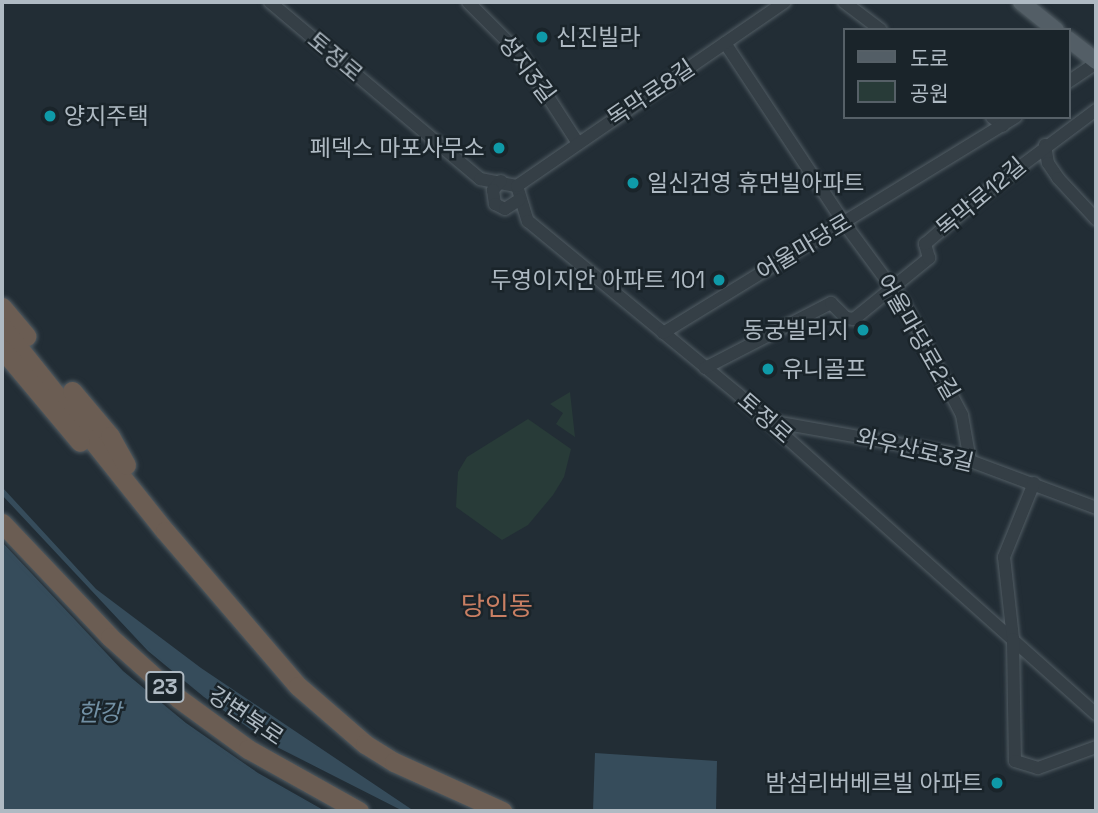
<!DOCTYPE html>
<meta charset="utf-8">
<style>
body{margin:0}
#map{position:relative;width:1098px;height:813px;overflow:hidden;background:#222d35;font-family:"Space Grotesk","Noto Sans KR",sans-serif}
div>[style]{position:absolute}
.green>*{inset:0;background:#283b38}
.water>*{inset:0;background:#364c5b}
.pier>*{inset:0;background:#222d35}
.roads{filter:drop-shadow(0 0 2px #525d64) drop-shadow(0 0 2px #525d64)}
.minor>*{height:12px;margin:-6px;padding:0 6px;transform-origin:6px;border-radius:6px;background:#353f46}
.major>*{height:16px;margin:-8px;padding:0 8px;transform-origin:8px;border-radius:8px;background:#535e66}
.highway>*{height:19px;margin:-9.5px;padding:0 9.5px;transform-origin:9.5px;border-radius:9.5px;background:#6b5d53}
.dots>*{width:19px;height:19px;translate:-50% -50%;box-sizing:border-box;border:4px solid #1a242a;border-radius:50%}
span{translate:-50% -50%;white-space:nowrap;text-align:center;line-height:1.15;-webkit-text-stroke:5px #1a242a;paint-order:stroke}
.shield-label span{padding:2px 5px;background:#1a242a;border:2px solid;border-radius:5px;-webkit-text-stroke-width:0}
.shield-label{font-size:21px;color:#afbac3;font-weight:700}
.poi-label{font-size:23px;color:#afbac3}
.left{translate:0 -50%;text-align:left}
.right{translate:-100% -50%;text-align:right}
.street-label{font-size:23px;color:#afbac3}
.water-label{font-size:24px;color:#7290a4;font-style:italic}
.quarter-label{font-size:26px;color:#c97f63}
.frame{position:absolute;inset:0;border:4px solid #afbac3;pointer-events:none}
.legend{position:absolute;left:843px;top:28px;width:228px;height:91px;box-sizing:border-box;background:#1a242a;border:2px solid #566067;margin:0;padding:9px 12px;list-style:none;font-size:21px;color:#afbac3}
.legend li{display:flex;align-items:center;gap:14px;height:35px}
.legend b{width:35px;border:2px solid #566067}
</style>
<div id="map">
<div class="green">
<div style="clip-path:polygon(570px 392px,575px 437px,556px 424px,563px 413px,550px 404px)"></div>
<div style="clip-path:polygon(528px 419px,571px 449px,564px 477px,553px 495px,528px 525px,502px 540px,456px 507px,458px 472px,467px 457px)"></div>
</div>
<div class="water">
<div style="clip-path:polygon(2px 487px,96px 589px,201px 668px,414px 811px,2px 811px)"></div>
<div style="clip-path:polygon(595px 753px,717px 761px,716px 811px,593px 811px)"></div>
</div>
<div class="pier">
<div style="clip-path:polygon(2px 495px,148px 651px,204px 697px,275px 746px,403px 811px,325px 811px,258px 773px,186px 723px,123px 671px,2px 542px)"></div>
</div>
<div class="roads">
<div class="minor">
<div style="left:270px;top:2px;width:275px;rotate:40.1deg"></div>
<div style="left:480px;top:179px;width:38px;rotate:11deg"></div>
<div style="left:517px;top:186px;width:37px;rotate:73deg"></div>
<div style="left:528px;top:221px;width:273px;rotate:39.5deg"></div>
<div style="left:739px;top:395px;width:479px;rotate:41.8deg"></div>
<div style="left:468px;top:2px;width:75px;rotate:45deg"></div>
<div style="left:521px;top:55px;width:105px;rotate:57.1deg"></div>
<div style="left:844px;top:2px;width:46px;rotate:37.1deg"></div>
<div style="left:725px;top:43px;width:216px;rotate:56.5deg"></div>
<div style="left:844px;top:223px;width:101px;rotate:53.5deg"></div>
<div style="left:904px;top:304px;width:125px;rotate:62.4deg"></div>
<div style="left:962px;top:415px;width:47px;rotate:80.1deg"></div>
<div style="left:1068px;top:82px;width:34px;rotate:-34deg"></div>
<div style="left:992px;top:117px;width:14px;rotate:39deg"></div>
<div style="left:1045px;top:145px;width:18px;rotate:81deg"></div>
<div style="left:1048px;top:163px;width:18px;rotate:56deg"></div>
<div style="left:1058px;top:178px;width:56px;rotate:47.2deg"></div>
<div style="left:501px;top:181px;width:12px;rotate:132deg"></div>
<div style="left:493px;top:190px;width:14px;rotate:82deg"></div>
<div style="left:495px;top:204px;width:11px;rotate:27deg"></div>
<div style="left:505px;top:209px;width:17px;rotate:-33deg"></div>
<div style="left:517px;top:186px;width:325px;rotate:-34.5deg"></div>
<div style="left:663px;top:333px;width:414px;rotate:-31.5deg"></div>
<div style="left:705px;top:368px;width:142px;rotate:-27.3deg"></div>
<div style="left:831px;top:303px;width:21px;rotate:45deg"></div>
<div style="left:846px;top:318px;width:8px;rotate:7deg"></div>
<div style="left:854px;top:319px;width:97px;rotate:-39.1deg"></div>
<div style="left:929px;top:258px;width:15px;rotate:-106deg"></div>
<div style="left:925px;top:244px;width:74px;rotate:-40.6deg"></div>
<div style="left:981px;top:196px;width:144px;rotate:-36.8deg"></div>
<div style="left:769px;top:421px;width:183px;rotate:10.1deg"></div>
<div style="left:949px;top:453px;width:157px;rotate:20.5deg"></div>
<div style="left:1034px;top:483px;width:80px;rotate:112.1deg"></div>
<div style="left:1004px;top:557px;width:82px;rotate:83.7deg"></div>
<div style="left:1013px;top:639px;width:122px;rotate:89.1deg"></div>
<div style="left:1015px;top:761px;width:24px;rotate:17deg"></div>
<div style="left:1038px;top:768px;width:62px;rotate:-19.9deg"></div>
</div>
<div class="major">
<div style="left:1021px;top:2px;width:45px;rotate:38.7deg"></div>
<div style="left:1068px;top:39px;width:36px;rotate:38deg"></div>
</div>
<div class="highway">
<div style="left:2px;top:307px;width:38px;rotate:50deg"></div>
<div style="left:2px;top:327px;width:261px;rotate:51.4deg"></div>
<div style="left:165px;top:531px;width:204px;rotate:49.4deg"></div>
<div style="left:298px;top:686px;width:89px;rotate:40.9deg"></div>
<div style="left:365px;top:744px;width:34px;rotate:32deg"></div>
<div style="left:394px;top:762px;width:119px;rotate:24.4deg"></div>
<div style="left:2px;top:349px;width:121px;rotate:50deg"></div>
<div style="left:72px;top:391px;width:59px;rotate:49.8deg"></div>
<div style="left:110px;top:436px;width:33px;rotate:61deg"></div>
<div style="left:2px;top:523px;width:157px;rotate:46.5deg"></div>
<div style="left:110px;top:637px;width:91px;rotate:41.9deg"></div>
<div style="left:178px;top:698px;width:87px;rotate:36.1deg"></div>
<div style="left:248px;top:749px;width:127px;rotate:29.2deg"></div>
</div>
</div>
<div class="dots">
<div style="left:542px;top:37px;background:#0f9aa8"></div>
<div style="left:50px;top:116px;background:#0f9aa8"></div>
<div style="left:499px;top:148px;background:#0f9aa8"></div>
<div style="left:633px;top:183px;background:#0f9aa8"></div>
<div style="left:719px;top:280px;background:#0f9aa8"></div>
<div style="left:863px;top:330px;background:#0f9aa8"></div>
<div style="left:768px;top:369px;background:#0f9aa8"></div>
<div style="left:997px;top:783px;background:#0f9aa8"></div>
</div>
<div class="shield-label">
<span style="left:165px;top:687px">23</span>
</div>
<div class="poi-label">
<span class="left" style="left:556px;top:37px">신진빌라</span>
<span class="left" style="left:64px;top:116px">양지주택</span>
<span class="right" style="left:485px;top:148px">페덱스 마포사무소</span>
<span class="left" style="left:647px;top:183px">일신건영 휴먼빌아파트</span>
<span class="right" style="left:705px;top:280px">두영이지안 아파트 101</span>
<span class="right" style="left:849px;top:330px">동궁빌리지</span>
<span class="left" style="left:782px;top:369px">유니골프</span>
<span class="right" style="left:983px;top:783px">밤섬리버베르빌 아파트</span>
</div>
<div class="street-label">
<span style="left:335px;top:57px;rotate:40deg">토정로</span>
<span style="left:527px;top:69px;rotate:53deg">성지3길</span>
<span style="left:651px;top:93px;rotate:-34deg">독막로8길</span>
<span style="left:981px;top:197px;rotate:-40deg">독막로12길</span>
<span style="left:804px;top:247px;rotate:-31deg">어울마당로</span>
<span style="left:918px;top:337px;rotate:60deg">어울마당로2길</span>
<span style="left:765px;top:418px;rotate:41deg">토정로</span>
<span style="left:915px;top:450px;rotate:13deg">와우산로3길</span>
<span style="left:246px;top:716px;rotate:34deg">강변북로</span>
</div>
<div class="water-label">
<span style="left:99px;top:713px">한강</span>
</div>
<div class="quarter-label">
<span style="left:497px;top:607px">당인동</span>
</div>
<div class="frame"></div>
<ul class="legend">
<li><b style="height:9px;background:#535e66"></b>도로</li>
<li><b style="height:19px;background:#283b38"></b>공원</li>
</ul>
</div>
